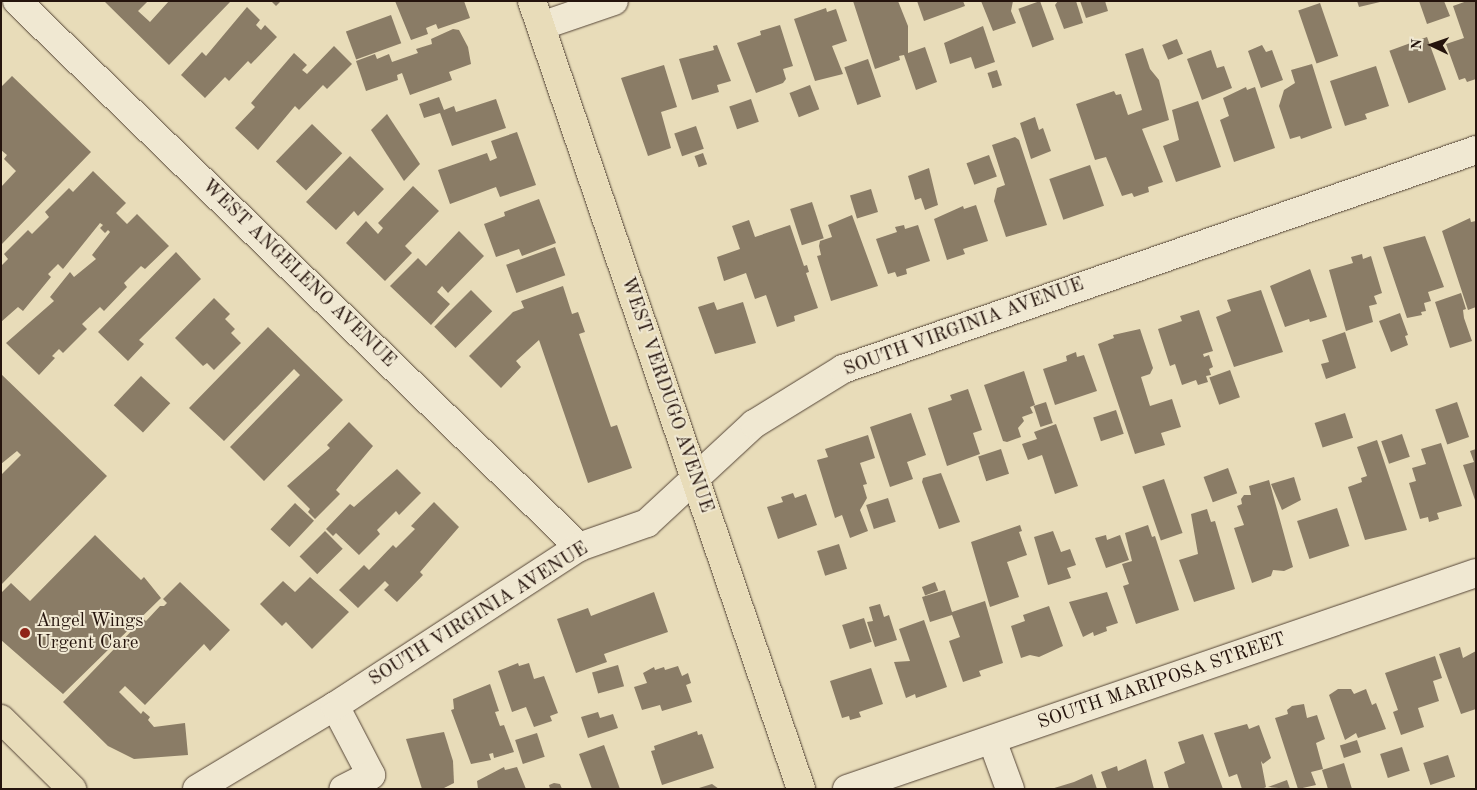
<!DOCTYPE html>
<style>
body{margin:0}
#map{position:relative;width:1477px;height:790px;overflow:hidden;background:#e8dcb9;font-family:"Old Standard TT",serif}
div>[style]{position:absolute}
.building>*{inset:0;background:#8a7c66;transform-origin:0 0}
.roads{filter:drop-shadow(0 0 1px #564638) drop-shadow(0 0 1px #564638)}
.minor>*{height:28px;margin:-14px;padding:0 14px;transform-origin:14px;border-radius:14px;background:#f0e8d2}
.major>*{height:28px;margin:-14px;padding:0 14px;transform-origin:14px;border-radius:14px;background:#e8dcb9}
.dots>*{width:14px;height:14px;translate:-50% -50%;box-sizing:border-box;border:2px solid #f0e8d2;border-radius:50%}
span{translate:-50% -50%;white-space:nowrap;text-align:center;line-height:1.15;-webkit-text-stroke:4px #f0e8d2;paint-order:stroke}
.street-label{font-size:19px;color:#25140d}
.poi-label{font-size:19px;color:#25140d}
.left{translate:0 -50%;text-align:left}
.frame{position:absolute;inset:0;border:2px solid #25140d;pointer-events:none}
.north{position:absolute;left:1407px;top:20px;width:50px;height:50px;-webkit-text-stroke:4px #f0e8d2;paint-order:stroke;rotate:273deg;font-size:14px;font-weight:700;line-height:20px;text-align:center;color:#25140d}
.north::after{content:'';display:block;margin:auto;width:18px;height:22px;background:#25140d;clip-path:polygon(50% 0,100% 100%,50% 72%,0 100%)}
</style>
<div id="map">
<div class="building">
<div style="clip-path:polygon(104px 1px,148px 1px,138px 11px,150px 22px,169px 1px,231px 1px,169px 65px)"></div>
<div style="clip-path:polygon(271px 1px,281px 1px,276px 6px)"></div>
<div style="clip-path:polygon(395px 1px,464px 1px,470px 18px,438px 29px,436px 24px,426px 28px,428px 34px,411px 40px)"></div>
<div style="clip-path:polygon(853px 1px,898px 1px,908px 26px,908px 53px,925px 47px,937px 82px,916px 90px,904px 55px,899px 56px,900px 60px,875px 69px)"></div>
<div style="clip-path:polygon(917px 1px,963px 1px,965px 6px,924px 21px)"></div>
<div style="clip-path:polygon(981px 1px,1013px 1px,1011px 11px,1016px 23px,993px 31px)"></div>
<div style="left:1040px;top:1px;width:41px;height:23px;rotate:70deg"></div>
<div style="clip-path:polygon(1058px 1px,1076px 1px,1083px 23px,1064px 29px,1055px 5px)"></div>
<div style="clip-path:polygon(1080px 1px,1105px 1px,1108px 11px,1086px 18px)"></div>
<div style="clip-path:polygon(1357px 1px,1380px 1px,1380px 2px,1359px 7px)"></div>
<div style="clip-path:polygon(1419px 1px,1444px 1px,1450px 16px,1427px 24px)"></div>
<div style="clip-path:polygon(1467px 1px,1476px 1px,1476px 79px,1467px 82px,1465px 78px,1459px 80px,1446px 44px,1464px 38px,1453px 6px)"></div>
<div style="left:1320px;top:3px;width:56px;height:23px;rotate:71deg"></div>
<div style="clip-path:polygon(247px 7px,260px 20px,256px 25px,261px 30px,265px 25px,277px 37px,251px 64px,248px 61px,229px 81px,225px 77px,205px 98px,181px 75px,202px 52px,206px 56px)"></div>
<div style="clip-path:polygon(826px 8px,827px 12px,836px 9px,847px 41px,832px 46px,843px 74px,815px 81px,794px 19px)"></div>
<div style="left:391px;top:15px;width:30px;height:48px;rotate:70deg"></div>
<div style="clip-path:polygon(780px 25px,793px 66px,783px 69px,786px 79px,783px 83px,756px 93px,737px 43px,761px 35px,760px 31px)"></div>
<div style="clip-path:polygon(983px 26px,995px 62px,975px 69px,971px 57px,950px 64px,944px 43px)"></div>
<div style="clip-path:polygon(453px 29px,459px 30px,468px 47px,471px 64px,449px 72px,452px 80px,410px 95px,402px 73px,397px 75px,398px 80px,366px 91px,356px 61px,375px 54px,377px 59px,389px 54px,392px 62px,418px 53px,416px 49px,432px 44px,431px 39px)"></div>
<div style="left:1427px;top:37px;width:56px;height:40px;rotate:70deg"></div>
<div style="left:1177px;top:39px;width:16px;height:16px;rotate:68deg"></div>
<div style="clip-path:polygon(717px 45px,731px 81px,717px 85px,719px 92px,692px 100px,679px 59px,714px 50px,713px 46px)"></div>
<div style="clip-path:polygon(1262px 45px,1266px 52px,1272px 50px,1283px 80px,1261px 88px,1248px 51px)"></div>
<div style="clip-path:polygon(334px 46px,352px 64px,327px 89px,323px 85px,299px 110px,295px 106px,258px 150px,235px 128px,255px 107px,251px 103px,294px 53px,307px 65px,302px 70px,307px 74px)"></div>
<div style="clip-path:polygon(1143px 48px,1150px 69px,1159px 80px,1169px 120px,1142px 129px,1163px 182px,1148px 187px,1149px 192px,1134px 197px,1132px 193px,1122px 196px,1106px 157px,1095px 160px,1076px 104px,1114px 91px,1116px 95px,1121px 94px,1128px 115px,1142px 110px,1125px 54px)"></div>
<div style="clip-path:polygon(1211px 50px,1217px 68px,1224px 66px,1232px 88px,1202px 100px,1187px 59px)"></div>
<div style="left:868px;top:59px;width:40px;height:25px;rotate:71deg"></div>
<div style="clip-path:polygon(1312px 64px,1332px 128px,1301px 139px,1300px 136px,1290px 139px,1279px 106px,1284px 90px,1295px 83px,1291px 70px)"></div>
<div style="clip-path:polygon(664px 65px,677px 107px,661px 112px,671px 148px,648px 156px,621px 78px)"></div>
<div style="clip-path:polygon(1376px 66px,1389px 106px,1365px 114px,1367px 119px,1345px 126px,1330px 81px)"></div>
<div style="left:997px;top:70px;width:16px;height:10px;rotate:72deg"></div>
<div style="clip-path:polygon(12px 76px,91px 152px,1px 245px,1px 187px,16px 171px,4px 159px,7px 155px,1px 150px,1px 87px)"></div>
<div style="left:810px;top:85px;width:26px;height:22px;rotate:69deg"></div>
<div style="clip-path:polygon(1246px 87px,1247px 90px,1255px 87px,1275px 148px,1234px 162px,1220px 120px,1229px 116px,1223px 98px)"></div>
<div style="clip-path:polygon(439px 97px,444px 110px,454px 106px,456px 112px,496px 99px,506px 128px,452px 146px,440px 113px,424px 118px,419px 104px)"></div>
<div style="left:751px;top:99px;width:24px;height:23px;rotate:71deg"></div>
<div style="clip-path:polygon(1198px 101px,1221px 167px,1176px 182px,1163px 146px,1179px 140px,1172px 110px)"></div>
<div style="clip-path:polygon(387px 114px,420px 164px,404px 181px,371px 130px)"></div>
<div style="clip-path:polygon(1035px 117px,1039px 130px,1043px 128px,1051px 151px,1031px 159px,1020px 123px)"></div>
<div style="left:312px;top:124px;width:42px;height:52px;rotate:44deg"></div>
<div style="left:696px;top:126px;width:24px;height:23px;rotate:71deg"></div>
<div style="clip-path:polygon(517px 132px,536px 185px,500px 197px,496px 187px,450px 204px,438px 170px,487px 153px,490px 161px,497px 158px,491px 141px)"></div>
<div style="clip-path:polygon(1015px 137px,1019px 140px,1047px 225px,1006px 237px,994px 201px,997px 188px,1005px 185px,992px 145px)"></div>
<div style="left:703px;top:153px;width:12px;height:9px;rotate:70deg"></div>
<div style="left:989px;top:155px;width:23px;height:24px;rotate:70deg"></div>
<div style="clip-path:polygon(350px 156px,384px 189px,358px 216px,354px 211px,336px 230px,306px 202px)"></div>
<div style="left:1090px;top:165px;width:43px;height:43px;rotate:71deg"></div>
<div style="clip-path:polygon(929px 168px,938px 205px,925px 210px,921px 198px,915px 200px,908px 176px)"></div>
<div style="clip-path:polygon(93px 171px,126px 203px,116px 213px,127px 224px,137px 214px,169px 246px,145px 269px,141px 266px,124px 283px,127px 287px,104px 311px,100px 307px,82px 324px,87px 329px,63px 353px,59px 349px,52px 356px,55px 358px,39px 375px,6px 343px,54px 301px,50px 297px,70px 272px,74px 277px,96px 259px,92px 255px,110px 232px,108px 230px,105px 233px,100px 228px,103px 225px,100px 223px,63px 269px,58px 264px,48px 274px,51px 277px,23px 311px,18px 307px,1px 322px,1px 266px,8px 259px,4px 254px,28px 230px,32px 234px,49px 217px,45px 212px,69px 188px,73px 192px)"></div>
<div style="clip-path:polygon(413px 186px,439px 211px,405px 246px,412px 253px,385px 281px,346px 243px,366px 221px,378px 234px,383px 228px,378px 223px)"></div>
<div style="left:871px;top:189px;width:24px;height:22px;rotate:73deg"></div>
<div style="clip-path:polygon(539px 199px,556px 243px,522px 256px,519px 249px,496px 257px,484px 224px,505px 216px,504px 212px)"></div>
<div style="left:812px;top:202px;width:38px;height:23px;rotate:72deg"></div>
<div style="clip-path:polygon(976px 205px,988px 241px,963px 249px,965px 254px,947px 260px,934px 219px,963px 206px,964px 209px)"></div>
<div style="clip-path:polygon(852px 215px,878px 286px,831px 301px,817px 256px,821px 255px,819px 246px,820px 241px,832px 237px,828px 225px)"></div>
<div style="clip-path:polygon(1470px 218px,1471px 222px,1476px 221px,1476px 307px,1468px 310px,1442px 231px)"></div>
<div style="clip-path:polygon(749px 220px,755px 237px,790px 225px,804px 266px,807px 265px,809px 272px,806px 273px,818px 308px,794px 316px,795px 321px,777px 327px,766px 295px,755px 299px,746px 273px,724px 281px,717px 257px,740px 249px,732px 226px)"></div>
<div style="clip-path:polygon(904px 225px,905px 229px,918px 225px,930px 261px,906px 269px,907px 274px,897px 277px,895px 272px,888px 274px,876px 239px,897px 232px,895px 227px)"></div>
<div style="clip-path:polygon(459px 231px,484px 256px,448px 293px,442px 286px,437px 292px,450px 304px,431px 325px,390px 286px,418px 258px,426px 266px)"></div>
<div style="clip-path:polygon(1425px 236px,1444px 287px,1428px 292px,1431px 301px,1424px 303px,1426px 311px,1421px 312px,1422px 315px,1407px 318px,1383px 247px)"></div>
<div style="left:555px;top:247px;width:30px;height:52px;rotate:70deg"></div>
<div style="clip-path:polygon(176px 252px,201px 279px,139px 340px,144px 344px,128px 361px,98px 332px)"></div>
<div style="clip-path:polygon(1362px 254px,1363px 259px,1371px 256px,1382px 293px,1374px 296px,1377px 304px,1369px 306px,1373px 322px,1346px 331px,1329px 270px,1353px 263px,1351px 257px)"></div>
<div style="clip-path:polygon(1310px 269px,1327px 317px,1310px 322px,1309px 319px,1285px 327px,1270px 286px)"></div>
<div style="clip-path:polygon(563px 286px,572px 314px,578px 312px,585px 332px,579px 334px,611px 427px,617px 425px,632px 468px,588px 483px,539px 340px,516px 361px,521px 367px,501px 388px,469px 356px,513px 312px,524px 308px,521px 301px)"></div>
<div style="left:471px;top:290px;width:30px;height:52px;rotate:45deg"></div>
<div style="clip-path:polygon(1261px 290px,1283px 352px,1234px 367px,1216px 317px,1231px 311px,1227px 300px)"></div>
<div style="clip-path:polygon(1461px 293px,1466px 309px,1463px 310px,1464px 318px,1472px 341px,1450px 348px,1435px 302px)"></div>
<div style="clip-path:polygon(214px 298px,230px 314px,225px 319px,235px 329px,231px 333px,241px 343px,214px 370px,207px 363px,203px 366px,175px 338px)"></div>
<div style="clip-path:polygon(714px 302px,717px 310px,743px 302px,756px 343px,715px 354px,698px 307px)"></div>
<div style="clip-path:polygon(1199px 310px,1213px 351px,1203px 354px,1204px 357px,1209px 355px,1213px 367px,1209px 369px,1211px 375px,1206px 376px,1208px 382px,1198px 385px,1196px 380px,1182px 385px,1175px 364px,1170px 366px,1158px 329px,1182px 321px,1180px 316px)"></div>
<div style="clip-path:polygon(1400px 313px,1408px 335px,1405px 336px,1408px 345px,1391px 352px,1379px 321px)"></div>
<div style="clip-path:polygon(268px 327px,343px 400px,264px 481px,230px 447px,300px 375px,294px 369px,224px 441px,189px 408px)"></div>
<div style="clip-path:polygon(1140px 329px,1153px 368px,1150px 374px,1141px 377px,1150px 406px,1172px 399px,1181px 427px,1161px 433px,1165px 445px,1135px 454px,1098px 344px,1114px 338px,1113px 335px)"></div>
<div style="clip-path:polygon(1345px 332px,1356px 368px,1326px 379px,1321px 364px,1329px 362px,1322px 340px)"></div>
<div style="clip-path:polygon(1076px 352px,1077px 357px,1084px 355px,1097px 391px,1055px 405px,1043px 369px,1067px 361px,1066px 356px)"></div>
<div style="left:1230px;top:370px;width:29px;height:22px;rotate:70deg"></div>
<div style="clip-path:polygon(1024px 371px,1035px 405px,1030px 407px,1033px 413px,1022px 417px,1024px 421px,1018px 428px,1021px 437px,1007px 442px,1003px 441px,984px 385px)"></div>
<div style="clip-path:polygon(1px 374px,107px 476px,1px 585px,1px 475px,21px 455px,17px 451px,1px 464px)"></div>
<div style="left:141px;top:376px;width:40px;height:40px;rotate:43deg"></div>
<div style="clip-path:polygon(968px 389px,982px 430px,973px 433px,980px 454px,947px 466px,928px 408px,952px 400px,950px 395px)"></div>
<div style="left:1046px;top:402px;width:22px;height:13px;rotate:72deg"></div>
<div style="left:1457px;top:402px;width:37px;height:23px;rotate:71deg"></div>
<div style="left:1116px;top:410px;width:25px;height:24px;rotate:72deg"></div>
<div style="clip-path:polygon(911px 413px,926px 455px,907px 462px,913px 479px,890px 487px,870px 427px)"></div>
<div style="left:1345px;top:413px;width:26px;height:32px;rotate:72deg"></div>
<div style="clip-path:polygon(349px 422px,373px 446px,336px 490px,340px 494px,315px 519px,308px 512px,310px 509px,287px 486px,330px 448px,327px 445px)"></div>
<div style="clip-path:polygon(1056px 424px,1078px 486px,1055px 494px,1042px 455px,1028px 460px,1022px 444px,1037px 439px,1034px 432px)"></div>
<div style="left:1402px;top:434px;width:24px;height:22px;rotate:71deg"></div>
<div style="clip-path:polygon(868px 435px,875px 458px,860px 463px,867px 484px,863px 485px,867px 498px,860px 510px,868px 531px,850px 538px,842px 515px,835px 518px,817px 460px,828px 457px,825px 449px)"></div>
<div style="clip-path:polygon(1377px 440px,1407px 530px,1365px 540px,1348px 487px,1362px 482px,1361px 478px,1367px 476px,1357px 447px)"></div>
<div style="clip-path:polygon(1441px 443px,1462px 506px,1437px 513px,1439px 519px,1429px 522px,1428px 517px,1420px 519px,1409px 483px,1416px 481px,1412px 468px,1426px 464px,1421px 449px)"></div>
<div style="left:1001px;top:449px;width:26px;height:24px;rotate:72deg"></div>
<div style="clip-path:polygon(1476px 449px,1476px 500px,1475px 500px,1463px 465px,1474px 462px,1470px 451px)"></div>
<div style="left:1228px;top:468px;width:27px;height:26px;rotate:70deg"></div>
<div style="clip-path:polygon(397px 469px,421px 493px,399px 515px,396px 511px,377px 530px,380px 534px,359px 555px,336px 533px,333px 536px,326px 529px,350px 504px,354px 507px)"></div>
<div style="clip-path:polygon(941px 473px,960px 522px,939px 529px,922px 482px,923px 478px)"></div>
<div style="clip-path:polygon(1294px 477px,1301px 500px,1282px 510px,1271px 484px)"></div>
<div style="left:1164px;top:479px;width:57px;height:23px;rotate:71deg"></div>
<div style="clip-path:polygon(1269px 480px,1293px 567px,1284px 571px,1273px 570px,1271px 576px,1252px 583px,1234px 528px,1244px 525px,1237px 506px,1242px 504px,1241px 499px,1244px 495px,1251px 495px,1249px 486px)"></div>
<div style="clip-path:polygon(793px 493px,795px 498px,806px 494px,817px 525px,778px 539px,767px 507px,783px 502px,781px 497px)"></div>
<div style="left:888px;top:498px;width:25px;height:23px;rotate:72deg"></div>
<div style="clip-path:polygon(434px 502px,459px 527px,420px 572px,423px 575px,397px 602px,384px 590px,389px 585px,385px 581px,358px 608px,339px 590px,364px 565px,369px 570px,393px 545px,396px 548px,415px 529px,411px 526px)"></div>
<div style="left:295px;top:503px;width:26px;height:36px;rotate:43deg"></div>
<div style="left:1337px;top:508px;width:40px;height:42px;rotate:72deg"></div>
<div style="clip-path:polygon(1207px 509px,1211px 522px,1215px 521px,1235px 589px,1194px 602px,1179px 560px,1198px 554px,1191px 514px)"></div>
<div style="clip-path:polygon(1020px 525px,1022px 531px,1019px 532px,1027px 555px,1007px 562px,1019px 597px,990px 607px,971px 542px)"></div>
<div style="clip-path:polygon(1148px 525px,1152px 537px,1155px 536px,1179px 610px,1136px 624px,1123px 586px,1129px 584px,1122px 564px,1132px 561px,1125px 533px)"></div>
<div style="left:325px;top:531px;width:25px;height:36px;rotate:45deg"></div>
<div style="clip-path:polygon(1053px 531px,1061px 552px,1070px 549px,1076px 565px,1067px 568px,1071px 578px,1048px 585px,1034px 537px)"></div>
<div style="clip-path:polygon(95px 535px,141px 580px,144px 577px,161px 598px,63px 694px,1px 640px,1px 593px,11px 583px,30px 601px)"></div>
<div style="clip-path:polygon(1106px 535px,1107px 540px,1120px 535px,1129px 560px,1106px 568px,1095px 538px)"></div>
<div style="left:839px;top:544px;width:26px;height:23px;rotate:72deg"></div>
<div style="clip-path:polygon(310px 577px,349px 612px,312px 649px,286px 622px,282px 626px,260px 604px,283px 581px,295px 592px)"></div>
<div style="clip-path:polygon(180px 582px,230px 630px,210px 651px,204px 644px,145px 705px,125px 686px,119px 692px,141px 714px,143px 711px,150px 717px,148px 720px,154px 727px,185px 723px,188px 755px,134px 759px,108px 746px,63px 702px,143px 619px,146px 621px,160px 606px,164px 606px,167px 603px,163px 599px)"></div>
<div style="left:935px;top:582px;width:9px;height:14px;rotate:69deg"></div>
<div style="clip-path:polygon(945px 590px,952px 612px,985px 601px,1003px 663px,979px 671px,981px 676px,963px 682px,949px 641px,960px 637px,952px 615px,930px 622px,922px 597px)"></div>
<div style="clip-path:polygon(654px 592px,668px 632px,604px 654px,607px 662px,576px 673px,557px 619px,588px 608px,591px 616px)"></div>
<div style="clip-path:polygon(1107px 592px,1118px 623px,1106px 627px,1107px 631px,1094px 636px,1093px 632px,1083px 637px,1069px 602px)"></div>
<div style="clip-path:polygon(880px 604px,884px 617px,889px 615px,897px 640px,875px 647px,867px 622px,873px 621px,869px 607px)"></div>
<div style="clip-path:polygon(1049px 606px,1063px 646px,1039px 657px,1030px 655px,1021px 658px,1011px 626px,1025px 621px,1023px 615px)"></div>
<div style="left:864px;top:618px;width:25px;height:23px;rotate:72deg"></div>
<div style="clip-path:polygon(924px 620px,947px 687px,916px 698px,915px 694px,906px 698px,894px 662px,910px 661px,899px 629px)"></div>
<div style="clip-path:polygon(1460px 647px,1463px 658px,1476px 651px,1476px 709px,1461px 714px,1439px 654px)"></div>
<div style="clip-path:polygon(1435px 656px,1442px 678px,1433px 681px,1439px 701px,1418px 708px,1424px 727px,1401px 735px,1393px 712px,1398px 710px,1385px 673px)"></div>
<div style="clip-path:polygon(518px 663px,519px 666px,529px 663px,534px 679px,544px 676px,558px 713px,550px 716px,552px 721px,534px 727px,526px 707px,512px 712px,498px 671px)"></div>
<div style="left:618px;top:665px;width:22px;height:27px;rotate:74deg"></div>
<div style="clip-path:polygon(678px 666px,682px 676px,688px 673px,691px 683px,686px 685px,692px 702px,662px 711px,660px 705px,642px 710px,634px 687px,647px 683px,643px 673px,654px 667px,655px 670px,664px 667px,665px 670px)"></div>
<div style="clip-path:polygon(871px 668px,883px 704px,859px 712px,861px 717px,850px 720px,849px 716px,842px 718px,830px 681px)"></div>
<div style="clip-path:polygon(490px 684px,499px 711px,495px 712px,500px 726px,504px 725px,514px 752px,494px 758px,493px 753px,489px 754px,491px 760px,471px 764px,451px 710px,454px 709px,453px 699px)"></div>
<div style="clip-path:polygon(1338px 689px,1351px 689px,1354px 694px,1366px 689px,1372px 705px,1376px 703px,1386px 729px,1358px 738px,1356px 733px,1345px 740px,1329px 695px)"></div>
<div style="clip-path:polygon(1304px 704px,1307px 718px,1317px 715px,1325px 739px,1316px 743px,1323px 769px,1311px 772px,1316px 785px,1298px 789px,1275px 718px,1288px 714px,1287px 710px,1292px 706px)"></div>
<div style="clip-path:polygon(598px 712px,600px 718px,613px 714px,618px 728px,588px 738px,581px 717px)"></div>
<div style="clip-path:polygon(1247px 724px,1249px 729px,1259px 725px,1271px 758px,1263px 764px,1261px 761px,1266px 787px,1262px 789px,1242px 789px,1237px 774px,1229px 777px,1214px 733px)"></div>
<div style="clip-path:polygon(697px 731px,698px 735px,702px 734px,714px 768px,662px 785px,651px 751px,655px 750px,654px 746px)"></div>
<div style="clip-path:polygon(444px 732px,453px 761px,454px 783px,442px 789px,422px 789px,406px 739px)"></div>
<div style="left:537px;top:733px;width:25px;height:23px;rotate:72deg"></div>
<div style="clip-path:polygon(1203px 734px,1223px 789px,1169px 789px,1164px 772px,1185px 763px,1178px 742px)"></div>
<div style="left:1357px;top:740px;width:13px;height:18px;rotate:72deg"></div>
<div style="clip-path:polygon(604px 745px,620px 789px,592px 789px,579px 754px)"></div>
<div style="left:1402px;top:747px;width:25px;height:23px;rotate:72deg"></div>
<div style="left:1448px;top:755px;width:23px;height:26px;rotate:72deg"></div>
<div style="clip-path:polygon(1146px 759px,1154px 789px,1107px 789px,1101px 772px,1117px 766px,1118px 771px)"></div>
<div style="clip-path:polygon(1344px 763px,1352px 789px,1328px 789px,1322px 770px)"></div>
<div style="clip-path:polygon(504px 767px,505px 770px,517px 767px,526px 789px,478px 789px,477px 781px)"></div>
<div style="clip-path:polygon(1092px 774px,1097px 789px,1051px 789px,1074px 782px)"></div>
<div style="clip-path:polygon(1287px 780px,1290px 789px,1268px 787px)"></div>
<div style="clip-path:polygon(554px 783px,560px 784px,562px 789px,550px 789px,549px 785px)"></div>
<div style="clip-path:polygon(712px 784px,719px 789px,699px 789px,699px 788px)"></div>
</div>
<div class="roads">
<div class="minor">
<div style="left:17px;top:1px;width:784px;rotate:44.17deg"></div>
<div style="left:541px;top:26px;width:77px;rotate:-18.9deg"></div>
<div style="left:335px;top:706px;width:78px;rotate:62.4deg"></div>
<div style="left:371px;top:775px;width:31px;rotate:153deg"></div>
<div style="left:992px;top:740px;width:52px;rotate:69.8deg"></div>
<div style="left:197px;top:789px;width:161px;rotate:-31deg"></div>
<div style="left:335px;top:706px;width:291px;rotate:-33.1deg"></div>
<div style="left:579px;top:547px;width:72px;rotate:-19.4deg"></div>
<div style="left:647px;top:523px;width:146px;rotate:-42.8deg"></div>
<div style="left:754px;top:424px;width:105px;rotate:-31.7deg"></div>
<div style="left:843px;top:369px;width:670px;rotate:-19.08deg"></div>
<div style="left:847px;top:789px;width:665px;rotate:-18.95deg"></div>
</div>
<div class="major">
<div style="left:532px;top:1px;width:833px;rotate:71.15deg"></div>
<div style="left:1px;top:719px;width:100px;rotate:44.6deg"></div>
</div>
</div>
<div class="dots">
<div style="left:25px;top:633px;background:#8f2418"></div>
</div>
<div class="street-label">
<span style="left:298px;top:274px;rotate:44deg">WEST ANGELENO AVENUE</span>
<span style="left:964px;top:328px;rotate:-20deg">SOUTH VIRGINIA AVENUE</span>
<span style="left:666px;top:395px;rotate:71deg">WEST VERDUGO AVENUE</span>
<span style="left:479px;top:615px;rotate:-32deg">SOUTH VIRGINIA AVENUE</span>
<span style="left:1162px;top:682px;rotate:-19deg">SOUTH MARIPOSA STREET</span>
</div>
<div class="poi-label">
<span class="left" style="left:36px;top:633px">Angel Wings<br>Urgent Care</span>
</div>
<div class="frame"></div>
<div class="north">N</div>
</div>
